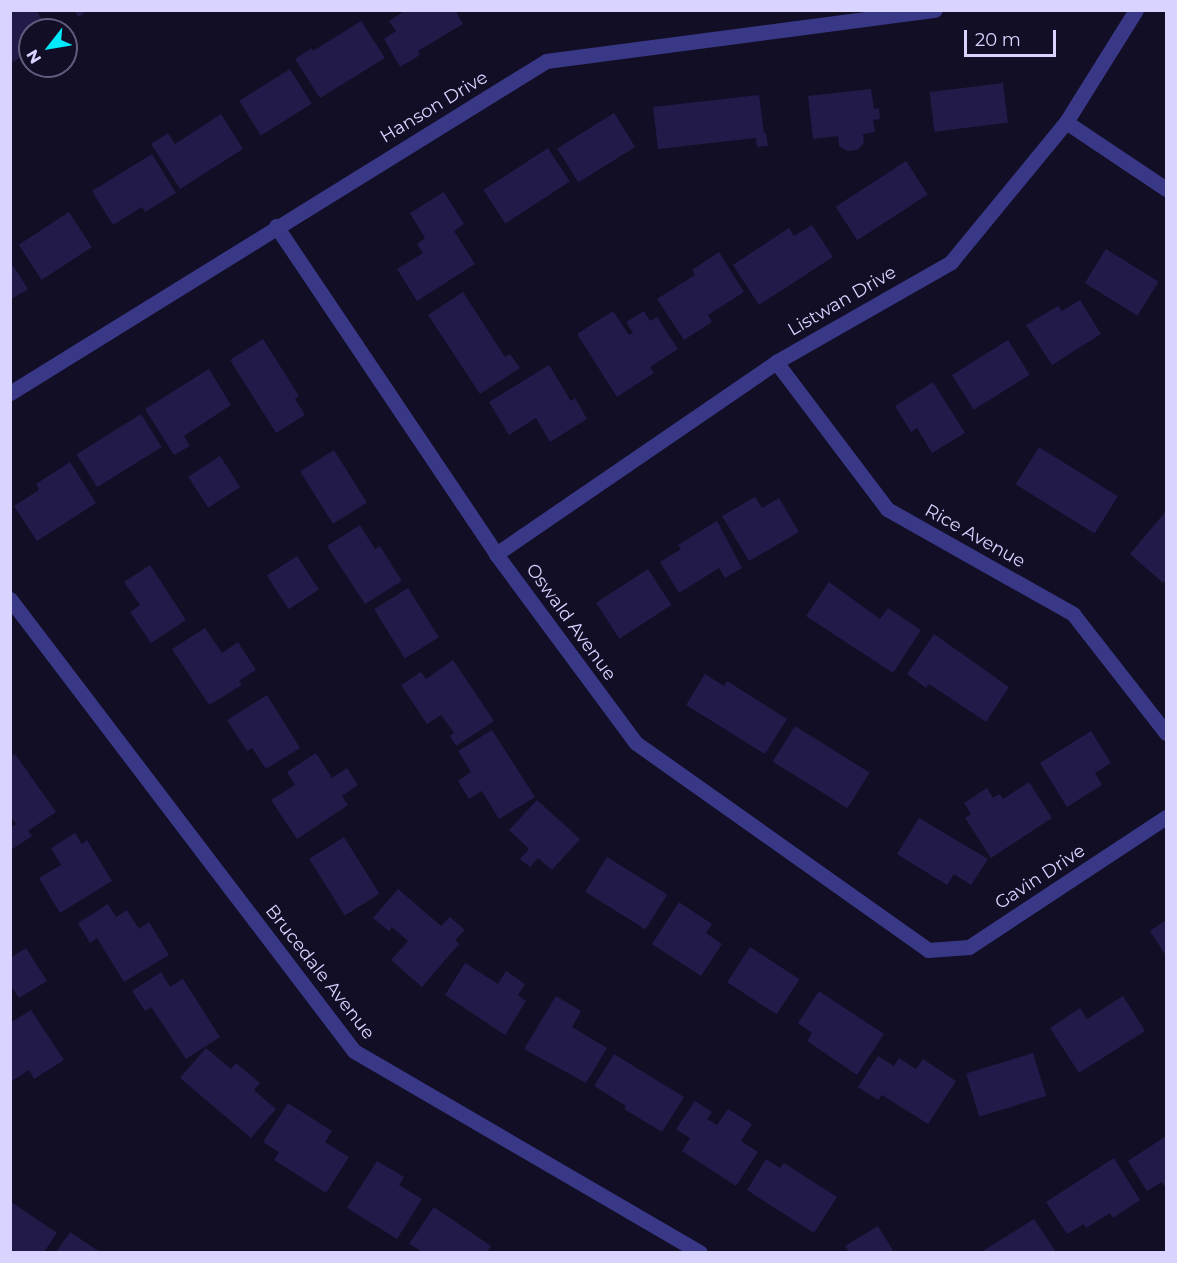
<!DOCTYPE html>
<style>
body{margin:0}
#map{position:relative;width:1177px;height:1263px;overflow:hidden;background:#120e26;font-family:Montserrat,sans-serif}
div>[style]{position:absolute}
.building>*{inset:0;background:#221a48;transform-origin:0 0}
.street>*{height:15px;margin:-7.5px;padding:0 7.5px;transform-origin:7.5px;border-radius:7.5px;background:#393887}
span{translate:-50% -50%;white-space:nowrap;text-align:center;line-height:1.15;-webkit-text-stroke:4.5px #120e26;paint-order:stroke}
.street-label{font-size:18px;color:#d8d3ff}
.frame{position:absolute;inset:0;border:12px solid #d8d3ff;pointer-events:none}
.north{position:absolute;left:18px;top:18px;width:60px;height:60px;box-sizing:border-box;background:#120e26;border:2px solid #615d7d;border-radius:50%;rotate:239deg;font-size:16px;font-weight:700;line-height:24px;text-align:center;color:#d8d3ff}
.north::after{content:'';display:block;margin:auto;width:21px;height:27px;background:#00eafe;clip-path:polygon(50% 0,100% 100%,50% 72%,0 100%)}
.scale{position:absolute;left:964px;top:30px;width:92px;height:27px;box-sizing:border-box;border:3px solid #d8d3ff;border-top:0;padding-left:8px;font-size:18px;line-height:21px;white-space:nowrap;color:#d8d3ff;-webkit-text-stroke:4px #120e26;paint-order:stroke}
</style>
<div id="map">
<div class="building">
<div style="clip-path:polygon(15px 10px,36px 10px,49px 30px,30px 30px,30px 51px,10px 64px,10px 13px)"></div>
<div style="clip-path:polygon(74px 10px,88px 10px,78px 17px)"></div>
<div style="clip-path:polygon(406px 10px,455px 10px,463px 24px,418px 51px,420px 55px,400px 67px,384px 39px,396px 31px,389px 21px)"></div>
<div style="clip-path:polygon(361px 21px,385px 58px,320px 98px,295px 59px,312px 48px,313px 51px)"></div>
<div style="left:290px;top:69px;width:41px;height:60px;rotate:58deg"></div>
<div style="left:1003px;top:83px;width:40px;height:74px;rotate:83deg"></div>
<div style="clip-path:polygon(871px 89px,874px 109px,879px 108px,880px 119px,873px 120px,875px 132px,863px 134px,864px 143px,857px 150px,847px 151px,839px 146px,838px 136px,813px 139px,808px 96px)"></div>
<div style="clip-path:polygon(759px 95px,764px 133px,766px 133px,768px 146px,757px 147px,756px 138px,658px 149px,653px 107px)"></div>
<div style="left:614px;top:113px;width:40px;height:67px;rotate:58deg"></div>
<div style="clip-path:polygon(221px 114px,243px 149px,180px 189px,151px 144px,168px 133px,175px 144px)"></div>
<div style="left:548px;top:148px;width:40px;height:77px;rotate:57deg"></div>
<div style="clip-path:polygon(152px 154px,176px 193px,145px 212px,142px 207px,113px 225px,92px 191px)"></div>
<div style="left:906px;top:161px;width:40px;height:84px;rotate:57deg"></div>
<div style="clip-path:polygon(444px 192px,464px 224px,454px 231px,475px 264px,417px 301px,397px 269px,423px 253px,417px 244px,425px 238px,410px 213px)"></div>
<div style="left:69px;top:212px;width:42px;height:60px;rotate:57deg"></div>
<div style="clip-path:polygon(812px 225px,833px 257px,759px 305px,733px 265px,789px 228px,794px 236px)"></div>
<div style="left:1106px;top:249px;width:62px;height:40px;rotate:32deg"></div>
<div style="clip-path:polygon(719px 252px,744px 292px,708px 315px,712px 322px,684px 340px,657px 299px,695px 275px,692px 270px)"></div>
<div style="clip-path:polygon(10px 261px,28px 289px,10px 300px)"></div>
<div style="clip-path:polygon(463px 292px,505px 357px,510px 354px,520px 368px,480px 394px,428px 315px)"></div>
<div style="clip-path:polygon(1080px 300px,1101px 334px,1052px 365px,1026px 325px,1058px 306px,1062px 311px)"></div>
<div style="clip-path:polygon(613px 311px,629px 335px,633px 333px,626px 322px,644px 311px,650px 321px,657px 317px,678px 349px,650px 367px,654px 373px,617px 397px,577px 334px)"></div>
<div style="clip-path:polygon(263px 339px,299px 396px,295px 399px,305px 415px,276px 433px,230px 360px)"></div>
<div style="left:1008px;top:340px;width:41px;height:66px;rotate:58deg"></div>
<div style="clip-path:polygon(549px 365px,571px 401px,575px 398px,587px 419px,550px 442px,536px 418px,509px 435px,489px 402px)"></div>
<div style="clip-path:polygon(209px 369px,231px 405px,184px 436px,190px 446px,174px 455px,145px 409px)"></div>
<div style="clip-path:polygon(933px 382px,965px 433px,932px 453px,917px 428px,911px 432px,895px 406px)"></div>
<div style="left:141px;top:414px;width:39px;height:76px;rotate:58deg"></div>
<div style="left:1039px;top:447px;width:93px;height:44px;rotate:32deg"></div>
<div style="left:334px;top:450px;width:62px;height:40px;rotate:58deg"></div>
<div style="left:220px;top:456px;width:37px;height:38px;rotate:57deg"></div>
<div style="clip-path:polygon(70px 462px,96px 503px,37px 541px,14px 506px,39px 490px,36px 484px)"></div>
<div style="clip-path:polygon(755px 497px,762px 508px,779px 498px,799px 532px,749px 561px,722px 516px)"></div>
<div style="clip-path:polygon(1166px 511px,1166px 580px,1163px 583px,1130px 554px)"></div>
<div style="clip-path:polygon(717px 521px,742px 568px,725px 578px,719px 568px,679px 593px,660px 562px,681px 549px,678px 545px)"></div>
<div style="clip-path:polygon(360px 525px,375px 549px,380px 546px,402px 581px,365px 604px,327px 546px)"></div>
<div style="left:297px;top:556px;width:40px;height:36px;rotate:57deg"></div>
<div style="clip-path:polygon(150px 565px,186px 620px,151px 643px,130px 612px,140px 605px,124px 582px)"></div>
<div style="left:648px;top:569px;width:43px;height:62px;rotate:57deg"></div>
<div style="clip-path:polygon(829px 582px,880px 619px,888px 608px,921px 630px,893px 673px,806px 616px)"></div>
<div style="left:408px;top:588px;width:58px;height:40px;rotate:58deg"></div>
<div style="clip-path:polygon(205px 628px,222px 653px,238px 642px,256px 670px,239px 681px,242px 685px,209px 705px,172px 649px)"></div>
<div style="clip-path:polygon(934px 634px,1009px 687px,986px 722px,929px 684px,926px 688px,907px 674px)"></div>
<div style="clip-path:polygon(453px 660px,494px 721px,456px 746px,450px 736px,454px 733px,441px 715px,427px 724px,401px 685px,421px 672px,426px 679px)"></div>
<div style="clip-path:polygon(705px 674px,724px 686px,727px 681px,787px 719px,765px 754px,686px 705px)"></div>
<div style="clip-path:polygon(267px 695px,300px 748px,266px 769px,252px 748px,247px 751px,227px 720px)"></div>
<div style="left:795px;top:726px;width:88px;height:42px;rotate:32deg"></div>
<div style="clip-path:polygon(492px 730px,535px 797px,499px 819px,482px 791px,469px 799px,458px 781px,471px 772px,458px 751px)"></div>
<div style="clip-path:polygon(1091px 731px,1111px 763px,1095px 773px,1102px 785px,1067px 807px,1040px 763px)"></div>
<div style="clip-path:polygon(316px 753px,332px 778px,347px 768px,358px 785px,342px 796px,348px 805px,297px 839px,271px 800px,295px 785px,287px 772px)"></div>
<div style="clip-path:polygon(15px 754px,56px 812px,28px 831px,32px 836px,11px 850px,10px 828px,16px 824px,10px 816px,10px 757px)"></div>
<div style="clip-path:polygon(1029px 782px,1052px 818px,991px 858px,965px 818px,971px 814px,964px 803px,987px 788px,993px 798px,1000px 794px,1003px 799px)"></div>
<div style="clip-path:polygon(537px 800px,580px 839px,552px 870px,538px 858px,530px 867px,520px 859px,529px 849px,509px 830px)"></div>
<div style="clip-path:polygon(919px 818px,988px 859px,971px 885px,954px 874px,947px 885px,897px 854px)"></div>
<div style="clip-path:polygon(75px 833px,82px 844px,87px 840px,112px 881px,60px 913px,39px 878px,61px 865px,51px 848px)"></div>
<div style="left:344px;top:837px;width:67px;height:41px;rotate:58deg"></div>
<div style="left:607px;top:857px;width:71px;height:41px;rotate:32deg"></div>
<div style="clip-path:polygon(398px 889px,441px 926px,450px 917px,465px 930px,455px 940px,459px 944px,422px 987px,391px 960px,408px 941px,392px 927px,389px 931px,373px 918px)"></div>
<div style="clip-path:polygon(679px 902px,712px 924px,706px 933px,722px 944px,701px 976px,652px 944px)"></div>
<div style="clip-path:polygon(108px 904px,116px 917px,127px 910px,139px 929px,149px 922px,169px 955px,124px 982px,97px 938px,90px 943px,78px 923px)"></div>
<div style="clip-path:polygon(1166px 920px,1166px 956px,1150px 931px)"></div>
<div style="left:750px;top:947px;width:59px;height:42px;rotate:33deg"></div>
<div style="clip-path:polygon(26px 948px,47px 981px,19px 998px,10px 985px,10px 958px)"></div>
<div style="clip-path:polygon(465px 963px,498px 984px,506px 971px,525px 984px,518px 995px,526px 1001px,505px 1035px,445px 995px)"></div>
<div style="clip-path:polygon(161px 972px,170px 987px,183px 979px,220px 1037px,186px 1059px,151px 1007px,145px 1011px,132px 991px)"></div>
<div style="clip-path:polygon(819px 991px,884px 1034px,857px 1075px,807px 1041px,812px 1033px,798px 1023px)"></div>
<div style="clip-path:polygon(556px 996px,581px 1011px,572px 1027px,607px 1048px,586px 1083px,524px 1049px)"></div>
<div style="clip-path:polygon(1123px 996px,1145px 1031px,1079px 1073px,1050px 1028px,1080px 1008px,1087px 1019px)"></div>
<div style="clip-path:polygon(31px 1010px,64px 1060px,34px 1079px,29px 1070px,10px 1082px,10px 1023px)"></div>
<div style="clip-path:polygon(206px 1048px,231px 1069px,236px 1063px,260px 1083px,254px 1090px,276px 1109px,251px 1138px,180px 1078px)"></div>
<div style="left:1033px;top:1053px;width:45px;height:70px;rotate:73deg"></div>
<div style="clip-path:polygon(614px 1054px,684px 1097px,662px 1132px,624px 1109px,626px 1106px,594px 1086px)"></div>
<div style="clip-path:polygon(878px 1056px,894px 1066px,899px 1058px,916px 1069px,923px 1059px,956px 1081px,928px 1124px,882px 1095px,878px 1100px,858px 1087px)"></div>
<div style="clip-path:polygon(695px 1101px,712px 1112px,707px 1119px,717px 1125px,728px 1109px,752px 1124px,741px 1141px,758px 1152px,736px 1186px,682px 1151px,690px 1138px,676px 1129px)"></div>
<div style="clip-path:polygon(288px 1103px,332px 1131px,325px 1142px,349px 1157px,326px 1193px,274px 1160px,279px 1152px,263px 1142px)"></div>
<div style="clip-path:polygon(1166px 1136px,1166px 1184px,1164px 1186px,1162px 1182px,1147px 1191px,1128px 1161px)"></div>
<div style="clip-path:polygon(1114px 1158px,1140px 1200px,1113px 1218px,1110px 1213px,1086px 1228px,1084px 1224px,1067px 1234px,1046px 1202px)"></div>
<div style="clip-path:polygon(766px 1159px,780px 1168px,784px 1163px,837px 1197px,814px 1233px,747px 1190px)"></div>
<div style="clip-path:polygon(377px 1161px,404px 1177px,399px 1185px,422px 1199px,397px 1239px,347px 1208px)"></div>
<div style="clip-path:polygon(10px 1201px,57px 1233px,44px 1252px,10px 1252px)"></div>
<div style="clip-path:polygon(434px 1207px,491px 1246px,487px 1252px,423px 1252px,409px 1244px)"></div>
<div style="clip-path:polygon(1034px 1219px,1056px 1252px,981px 1252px)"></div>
<div style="clip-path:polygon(878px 1226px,894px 1252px,849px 1252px,845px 1246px)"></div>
<div style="clip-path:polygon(70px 1232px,100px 1252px,56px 1252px)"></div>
</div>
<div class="street">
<div style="left:1066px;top:122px;width:120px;rotate:33.8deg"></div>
<div style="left:276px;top:226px;width:395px;rotate:56.1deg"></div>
<div style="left:496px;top:554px;width:235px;rotate:53.5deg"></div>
<div style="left:636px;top:743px;width:358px;rotate:35.3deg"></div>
<div style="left:928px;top:950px;width:41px;rotate:-4.2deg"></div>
<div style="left:969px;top:947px;width:236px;rotate:-33.4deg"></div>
<div style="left:776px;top:362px;width:184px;rotate:52.9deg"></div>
<div style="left:887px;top:509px;width:214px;rotate:29.4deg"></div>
<div style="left:1073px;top:614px;width:151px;rotate:52deg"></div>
<div style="left:10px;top:393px;width:630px;rotate:-31.77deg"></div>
<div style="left:546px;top:61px;width:392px;rotate:-7.5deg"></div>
<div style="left:496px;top:554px;width:340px;rotate:-34.4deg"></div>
<div style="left:776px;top:362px;width:202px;rotate:-29.7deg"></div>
<div style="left:951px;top:262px;width:181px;rotate:-50.6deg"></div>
<div style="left:1066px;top:122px;width:132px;rotate:-58deg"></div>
<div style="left:10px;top:599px;width:568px;rotate:52.73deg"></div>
<div style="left:354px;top:1051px;width:400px;rotate:30.2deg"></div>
</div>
<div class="street-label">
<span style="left:434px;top:107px;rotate:-31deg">Hanson Drive</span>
<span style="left:842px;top:301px;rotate:-30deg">Listwan Drive</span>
<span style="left:975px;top:536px;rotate:29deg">Rice Avenue</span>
<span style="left:571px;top:622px;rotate:54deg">Oswald Avenue</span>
<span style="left:1040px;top:877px;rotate:-33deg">Gavin Drive</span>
<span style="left:320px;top:972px;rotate:52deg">Brucedale Avenue</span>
</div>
<div class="frame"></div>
<div class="north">N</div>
<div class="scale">20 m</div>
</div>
